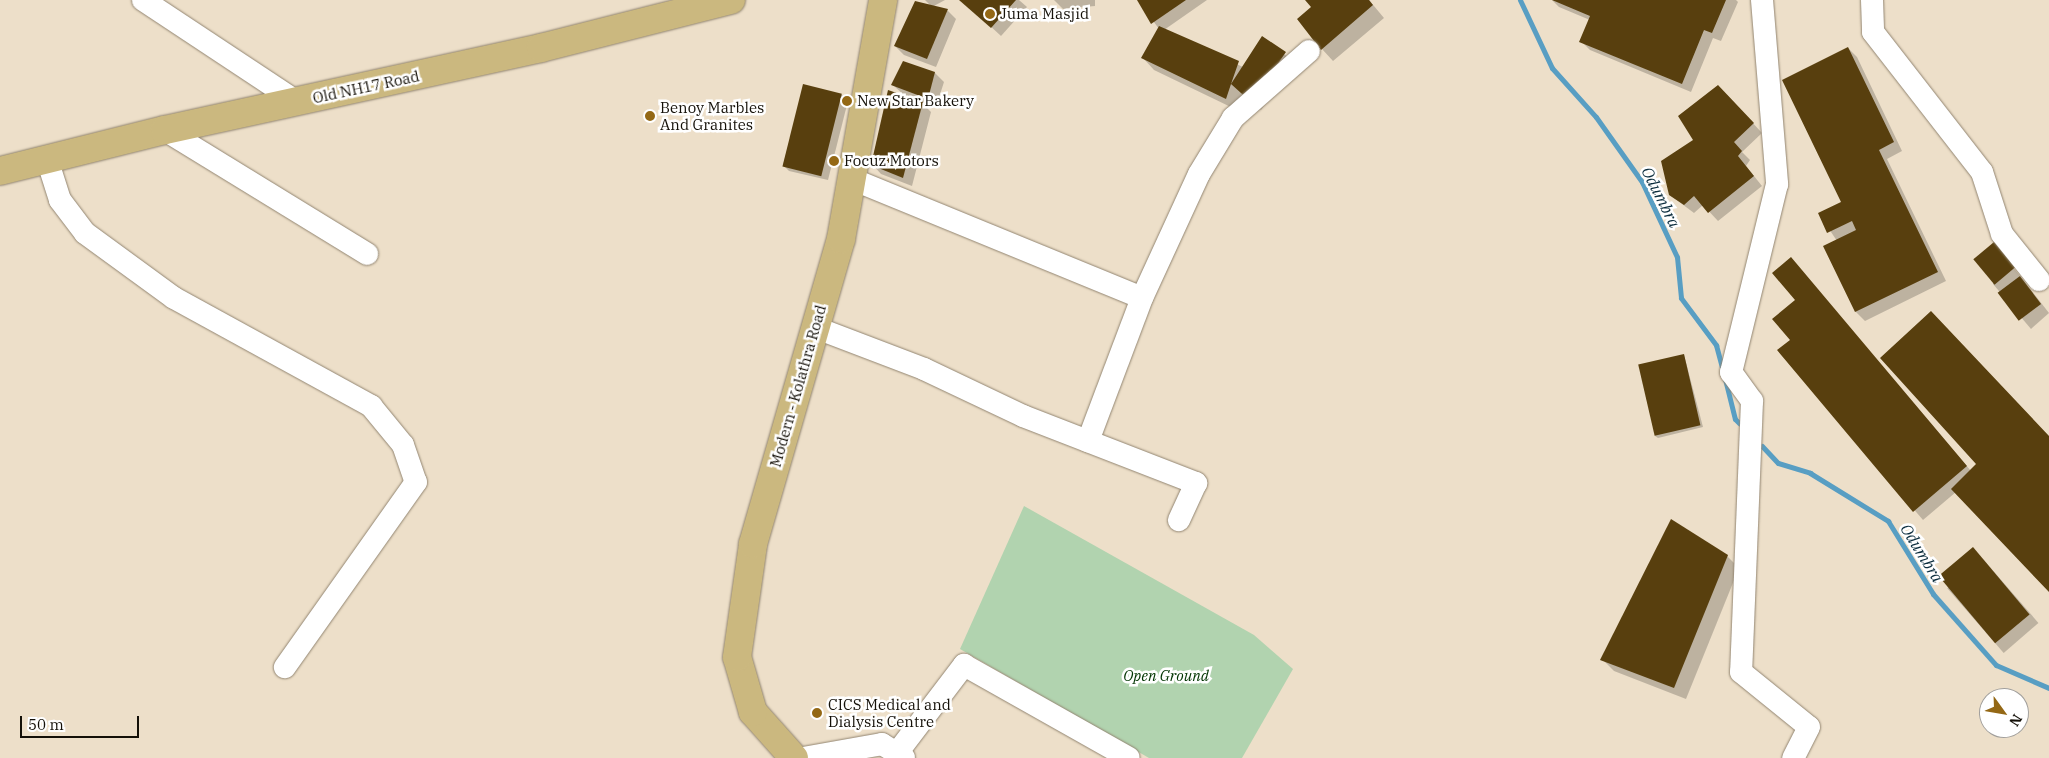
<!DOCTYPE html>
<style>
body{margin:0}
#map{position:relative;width:2049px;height:758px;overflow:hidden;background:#eddfc9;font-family:"IBM Plex Serif",serif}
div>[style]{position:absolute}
.green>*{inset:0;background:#b1d3af}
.shadow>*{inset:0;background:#0003;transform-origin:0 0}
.stream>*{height:5px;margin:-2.5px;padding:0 2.5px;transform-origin:2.5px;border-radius:2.5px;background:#589ec3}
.building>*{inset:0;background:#583f0e;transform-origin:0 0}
.roads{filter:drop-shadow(0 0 1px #928571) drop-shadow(0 0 1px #928571)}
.minor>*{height:22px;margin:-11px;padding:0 11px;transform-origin:11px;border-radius:11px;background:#fff}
.major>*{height:28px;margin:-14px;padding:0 14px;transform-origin:14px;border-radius:14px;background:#cbb87f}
.dots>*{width:14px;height:14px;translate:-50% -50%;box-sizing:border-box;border:2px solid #fff;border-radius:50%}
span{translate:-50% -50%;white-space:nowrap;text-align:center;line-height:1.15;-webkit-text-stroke:5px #fff;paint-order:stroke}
.poi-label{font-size:15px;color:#141008}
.left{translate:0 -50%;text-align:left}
.street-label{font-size:15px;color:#141008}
.park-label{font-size:15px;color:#003401;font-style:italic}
.water-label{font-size:16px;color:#0c2d3d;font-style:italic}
.north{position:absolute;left:1979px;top:688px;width:50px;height:50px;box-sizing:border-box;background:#fff;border:1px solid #a19f9c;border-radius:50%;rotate:122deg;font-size:14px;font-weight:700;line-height:20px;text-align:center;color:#141008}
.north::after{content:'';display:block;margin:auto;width:18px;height:22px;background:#946815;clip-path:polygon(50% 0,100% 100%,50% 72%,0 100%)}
.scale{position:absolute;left:20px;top:716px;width:119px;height:22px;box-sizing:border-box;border:2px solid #141008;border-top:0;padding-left:6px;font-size:15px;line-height:18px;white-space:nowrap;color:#141008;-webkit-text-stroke:4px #fff;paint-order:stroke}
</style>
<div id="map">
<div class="green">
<div style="clip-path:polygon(1024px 506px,1254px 635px,1293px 669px,1242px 758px,1149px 758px,960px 649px)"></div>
</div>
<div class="shadow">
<div style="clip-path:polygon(925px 0,945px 0,932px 7px,948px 11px,956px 19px,936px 67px,904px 55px,895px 46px,931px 6px)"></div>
<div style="clip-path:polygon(962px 0,1019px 0,1027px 7px,1001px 36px)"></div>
<div style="clip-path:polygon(1054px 0,1095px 0,1095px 6px,1063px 9px)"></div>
<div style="clip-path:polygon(1138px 0,1207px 0,1164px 30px,1243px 67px,1263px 37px,1294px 62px,1261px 110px,1243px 94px,1237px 110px,1154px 70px,1143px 58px,1159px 29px)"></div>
<div style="clip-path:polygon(1306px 0,1369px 0,1384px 18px,1333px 61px,1322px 49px,1313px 8px)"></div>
<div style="clip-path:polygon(1552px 0,1736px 0,1738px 2px,1721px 41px,1713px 38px,1691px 92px,1590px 50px,1581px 41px,1590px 20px,1559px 7px)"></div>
<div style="clip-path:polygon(1848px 48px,1857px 57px,1902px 151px,1887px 159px,1946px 281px,1865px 321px,1856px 312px,1825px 247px,1837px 241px,1819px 214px,1842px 202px)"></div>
<div style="clip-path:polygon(903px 63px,935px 73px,944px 82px,936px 107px,920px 101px,931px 112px,912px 186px,881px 174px,872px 164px,906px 97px,893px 85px)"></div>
<div style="clip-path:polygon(804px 86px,842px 95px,848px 101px,828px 180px,789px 171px,783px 165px)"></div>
<div style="clip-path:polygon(1727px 95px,1762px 133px,1742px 152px,1750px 160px,1746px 166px,1762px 186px,1718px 221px,1703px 205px,1694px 213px,1670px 195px,1694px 140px)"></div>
<div style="clip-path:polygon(1994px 243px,2049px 313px,2031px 329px,1993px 284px)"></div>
<div style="clip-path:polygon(1791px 259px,1971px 471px,2049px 438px,2049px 591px,1956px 492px,1923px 520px,1778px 351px,1791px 340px,1796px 300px)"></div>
<div style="clip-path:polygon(1684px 355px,1703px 427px,1658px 438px,1655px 436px)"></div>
<div style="clip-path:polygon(1727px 556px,1739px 568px,1686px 699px,1614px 671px,1602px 659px)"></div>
<div style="left:1982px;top:558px;width:86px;height:46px;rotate:49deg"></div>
</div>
<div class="stream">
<div style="left:1520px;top:0;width:75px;rotate:64.8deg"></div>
<div style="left:1552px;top:68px;width:66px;rotate:48.1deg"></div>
<div style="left:1596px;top:117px;width:80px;rotate:54.7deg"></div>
<div style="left:1642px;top:182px;width:83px;rotate:65deg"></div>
<div style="left:1677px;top:257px;width:41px;rotate:84.4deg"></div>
<div style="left:1681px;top:298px;width:59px;rotate:53.3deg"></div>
<div style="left:1716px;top:345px;width:27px;rotate:75deg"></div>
<div style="left:1725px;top:379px;width:41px;rotate:76deg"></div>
<div style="left:1735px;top:419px;width:6px;rotate:45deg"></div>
<div style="left:1762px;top:446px;width:23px;rotate:47deg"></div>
<div style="left:1778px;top:463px;width:34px;rotate:17deg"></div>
<div style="left:1810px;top:473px;width:92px;rotate:31.6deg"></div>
<div style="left:1888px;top:521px;width:86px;rotate:58.3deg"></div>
<div style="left:1933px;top:594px;width:95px;rotate:48.4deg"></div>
<div style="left:1996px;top:665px;width:58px;rotate:23.5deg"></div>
</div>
<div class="building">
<div style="clip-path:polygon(959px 0,1016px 0,991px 28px)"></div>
<div style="clip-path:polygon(1137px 0,1186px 0,1151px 24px)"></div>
<div style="clip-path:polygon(1305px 0,1369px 0,1373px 5px,1321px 50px,1297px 19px,1311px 7px)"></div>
<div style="clip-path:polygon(1552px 0,1726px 0,1712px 33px,1704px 30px,1682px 84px,1579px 42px,1590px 16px)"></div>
<div style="clip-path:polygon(915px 1px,948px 9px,927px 59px,894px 46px)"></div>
<div style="clip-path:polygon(1159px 26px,1239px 61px,1231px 84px,1262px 36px,1286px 52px,1251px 102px,1231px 84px,1226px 99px,1141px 58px)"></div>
<div style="clip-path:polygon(1848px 47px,1894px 142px,1879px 150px,1938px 272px,1855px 312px,1823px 246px,1856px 230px,1852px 221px,1827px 233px,1818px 213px,1841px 202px,1782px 80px)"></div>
<div style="clip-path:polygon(903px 61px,935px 72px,928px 99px,891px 85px)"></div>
<div style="left:803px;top:84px;width:40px;height:85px;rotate:14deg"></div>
<div style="clip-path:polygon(1718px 85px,1754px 123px,1734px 142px,1742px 151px,1738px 156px,1754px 176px,1708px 213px,1694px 196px,1684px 205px,1669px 195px,1661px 161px,1693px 140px,1678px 116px)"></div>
<div style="clip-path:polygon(888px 90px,923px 102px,903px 178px,871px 165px)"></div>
<div style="left:1994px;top:242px;width:33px;height:27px;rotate:50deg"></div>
<div style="clip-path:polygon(1791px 257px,1967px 466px,1913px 512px,1777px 350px,1790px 340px,1772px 319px,1795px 300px,1772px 273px)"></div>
<div style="left:2020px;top:276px;width:35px;height:28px;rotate:53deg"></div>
<div style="clip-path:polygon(1931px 311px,2049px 436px,2049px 592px,1951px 489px,1976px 464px,1880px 358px)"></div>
<div style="left:1684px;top:354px;width:73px;height:47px;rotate:77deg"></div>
<div style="clip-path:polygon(1671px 519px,1728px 555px,1674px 688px,1600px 660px)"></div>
<div style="left:1973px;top:547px;width:88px;height:45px;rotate:50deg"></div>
</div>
<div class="roads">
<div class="minor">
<div style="left:143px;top:0;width:185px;rotate:33.5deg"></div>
<div style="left:1762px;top:0;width:185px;rotate:85.3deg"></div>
<div style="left:1777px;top:184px;width:194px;rotate:103.7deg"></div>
<div style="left:1731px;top:372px;width:36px;rotate:54deg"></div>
<div style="left:1752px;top:401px;width:271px;rotate:92.3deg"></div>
<div style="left:1741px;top:672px;width:87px;rotate:39deg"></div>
<div style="left:1809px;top:727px;width:35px;rotate:117deg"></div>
<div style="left:1872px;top:0;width:32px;rotate:88deg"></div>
<div style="left:1873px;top:32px;width:177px;rotate:52.1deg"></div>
<div style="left:1982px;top:172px;width:65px;rotate:72.1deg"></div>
<div style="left:2002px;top:234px;width:59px;rotate:51.2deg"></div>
<div style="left:165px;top:130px;width:237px;rotate:31.5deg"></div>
<div style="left:47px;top:159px;width:43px;rotate:72.4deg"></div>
<div style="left:60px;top:200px;width:41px;rotate:52.9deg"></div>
<div style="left:85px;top:233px;width:110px;rotate:36.1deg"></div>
<div style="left:174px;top:298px;width:225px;rotate:28.7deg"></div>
<div style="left:371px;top:406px;width:50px;rotate:50.6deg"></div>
<div style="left:403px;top:445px;width:39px;rotate:71deg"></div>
<div style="left:416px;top:482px;width:227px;rotate:125.3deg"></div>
<div style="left:852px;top:179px;width:313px;rotate:22.3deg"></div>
<div style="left:1142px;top:298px;width:153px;rotate:110.7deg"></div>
<div style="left:1142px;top:298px;width:136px;rotate:-65.3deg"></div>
<div style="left:1199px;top:174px;width:66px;rotate:-58.7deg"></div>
<div style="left:1233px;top:118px;width:101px;rotate:-41.4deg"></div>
<div style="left:814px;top:327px;width:118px;rotate:20.9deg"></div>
<div style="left:924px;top:369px;width:110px;rotate:25.4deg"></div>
<div style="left:1023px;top:416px;width:186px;rotate:21.2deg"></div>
<div style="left:1196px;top:483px;width:41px;rotate:114.7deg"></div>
<div style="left:897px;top:753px;width:111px;rotate:-52.7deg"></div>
<div style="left:964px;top:665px;width:189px;rotate:29.4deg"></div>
<div style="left:803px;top:758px;width:80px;rotate:-10deg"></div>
<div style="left:882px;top:744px;width:26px;rotate:32deg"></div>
</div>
<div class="major">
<div style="left:0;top:171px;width:170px;rotate:-14deg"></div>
<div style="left:165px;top:130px;width:385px;rotate:-12.3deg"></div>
<div style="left:541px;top:48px;width:196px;rotate:-14.2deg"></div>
<div style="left:794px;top:758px;width:62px;rotate:-131.7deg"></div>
<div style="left:753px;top:712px;width:57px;rotate:-106.2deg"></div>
<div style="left:737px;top:657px;width:114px;rotate:-81.9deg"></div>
<div style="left:753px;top:544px;width:317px;rotate:-73.9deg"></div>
<div style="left:841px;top:239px;width:243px;rotate:-80deg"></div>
</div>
</div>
<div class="dots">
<div style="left:990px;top:14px;background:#946815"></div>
<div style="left:847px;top:101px;background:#946815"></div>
<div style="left:650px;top:116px;background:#946815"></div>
<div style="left:834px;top:161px;background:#946815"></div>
<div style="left:817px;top:713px;background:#946815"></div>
</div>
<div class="poi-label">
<span class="left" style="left:1000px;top:14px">Juma Masjid</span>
<span class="left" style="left:857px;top:101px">New Star Bakery</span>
<span class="left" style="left:660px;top:116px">Benoy Marbles<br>And Granites</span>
<span class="left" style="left:844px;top:161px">Focuz Motors</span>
<span class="left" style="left:828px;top:713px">CICS Medical and<br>Dialysis Centre</span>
</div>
<div class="street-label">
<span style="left:366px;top:87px;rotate:-12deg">Old NH17 Road</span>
<span style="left:798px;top:386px;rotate:-74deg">Modern - Kolathra Road</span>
</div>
<div class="park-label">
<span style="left:1166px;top:676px">Open Ground</span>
</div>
<div class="water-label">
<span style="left:1661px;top:197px;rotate:63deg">Odumbra</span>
<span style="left:1922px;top:553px;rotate:58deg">Odumbra</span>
</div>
<div class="north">N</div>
<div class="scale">50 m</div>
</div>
